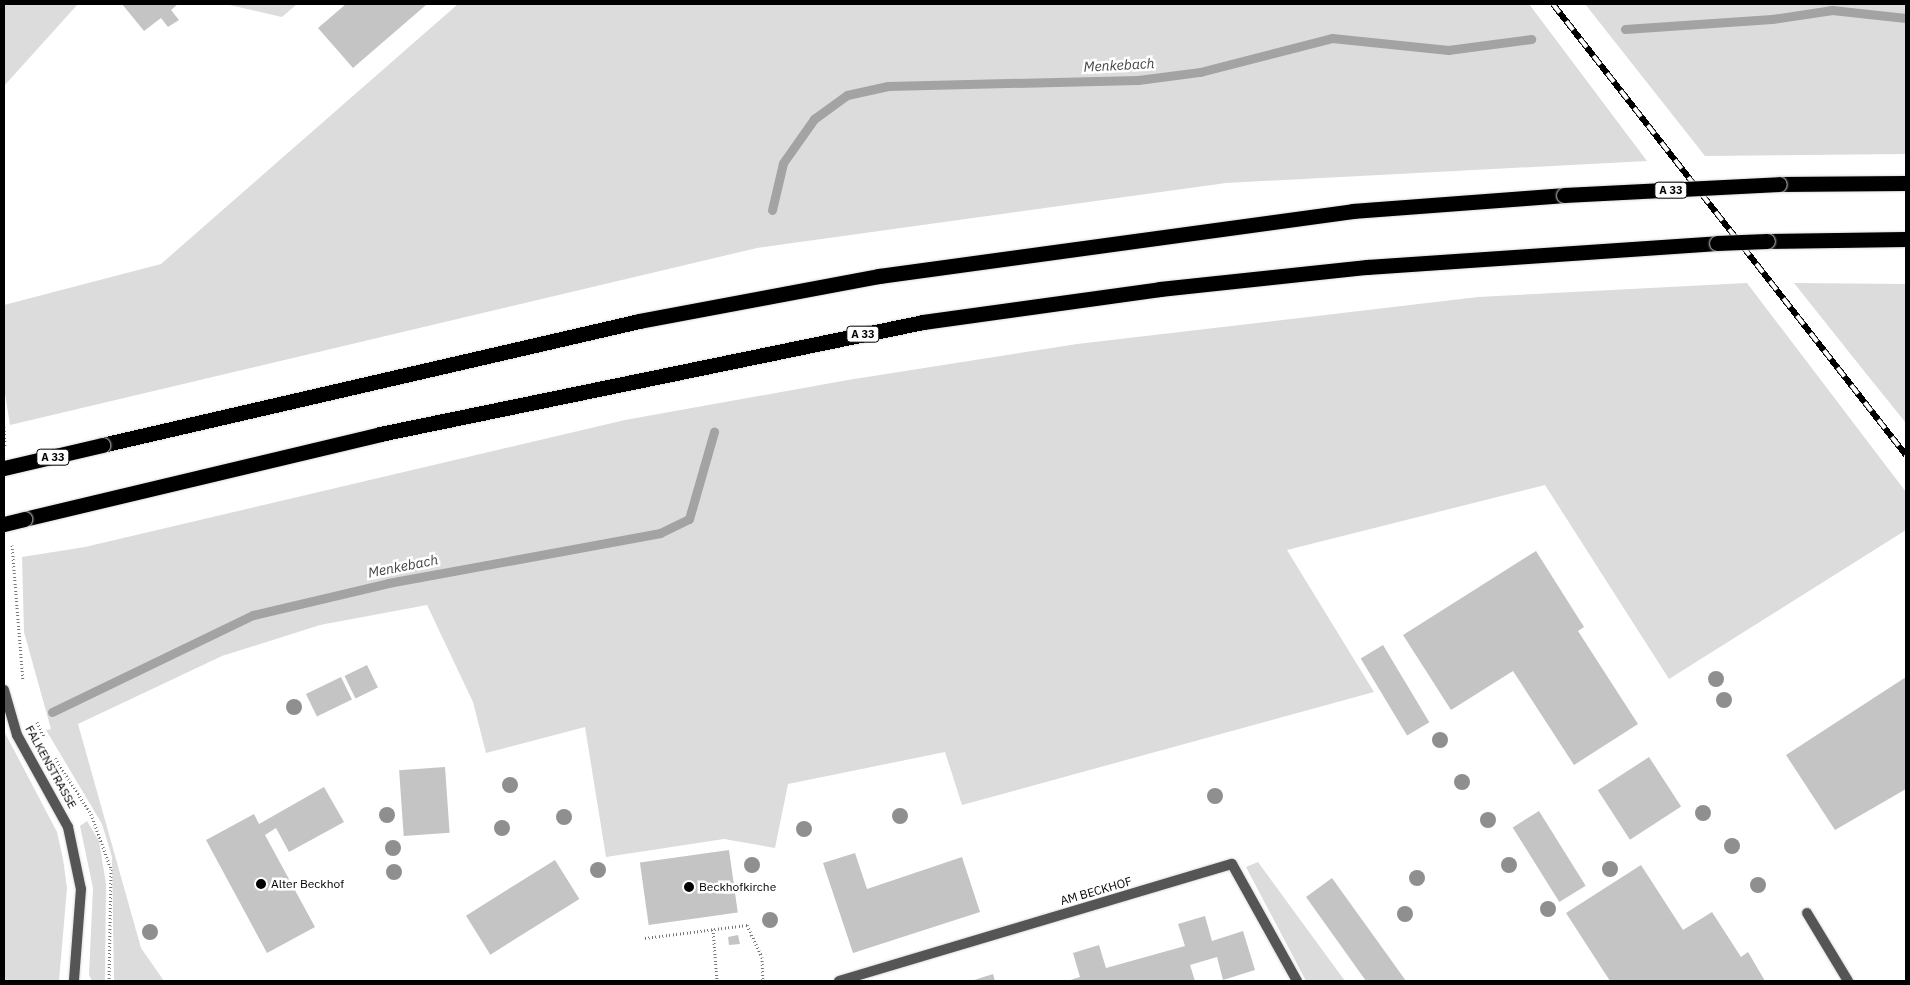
<!DOCTYPE html>
<style>
body{margin:0}
#map{position:relative;width:1910px;height:985px;overflow:hidden;background:#fff;font-family:"IBM Plex Sans",sans-serif}
div>[style]{position:absolute}
.green>*{inset:0;background:#dcdcdc}
.stream>*{height:9px;margin:-4.5px;padding:0 4.5px;transform-origin:4.5px;border-radius:4.5px;background:#a3a3a3}
.building>*{inset:0;background:#c4c4c4;transform-origin:0 0}
.path>*{height:3px;margin-top:-1.5px;transform-origin:0;background:repeating-linear-gradient(90deg,#777 0 1px,transparent 0 3.5px)}
.roads{filter:drop-shadow(0 0 1px #dbdbdb) drop-shadow(0 0 1px #dbdbdb)}
.minor>*{height:10px;margin:-5px;padding:0 5px;transform-origin:5px;border-radius:5px;background:#555}
.motorway>*{height:15px;margin:-7.5px;padding:0 7.5px;transform-origin:7.5px;border-radius:7.5px;background:#000}
.rail>*{height:5.5px;margin-top:-2.75px;transform-origin:0;background:repeating-linear-gradient(90deg,#fff 0 11px,#000 0 22px);box-sizing:border-box;border-block:1px solid #000}
.bridges{filter:drop-shadow(0 0 1px #dbdbdb) drop-shadow(0 0 1px #dbdbdb)}
.motorway-bridge>*{height:15px;margin:-7.5px;padding:0 7.5px;transform-origin:7.5px;border-radius:7.5px;background:#000}
.trees>*{width:16px;height:16px;margin:-8px;border-radius:50%;background:#8f8f8f}
.dots>*{width:14px;height:14px;translate:-50% -50%;box-sizing:border-box;border:2px solid #fff;border-radius:50%}
span{translate:-50% -50%;white-space:nowrap;text-align:center;line-height:1.15;-webkit-text-stroke:5px #fff;paint-order:stroke}
.shield-label span{padding:1px 4px;background:#fff;border:1px solid;border-radius:4px;-webkit-text-stroke-width:0}
.shield-label{font-size:11px;color:#000;font-weight:700}
.street-label{font-size:12px;color:#000}
.poi-label{font-size:12px;color:#000}
.left{translate:0 -50%;text-align:left}
.water-label{font-size:14px;color:#444;font-style:italic}
.frame{position:absolute;inset:0;border:5px solid #000;pointer-events:none}
</style>
<div id="map">
<div class="green">
<div style="clip-path:polygon(4px 4px,78px 4px,4px 86px)"></div>
<div style="clip-path:polygon(225px 4px,297px 4px,282px 17px)"></div>
<div style="clip-path:polygon(458px 4px,1529px 4px,1647px 161px,1226px 183px,757px 248px,10px 425px,4px 387px,4px 305px,161px 264px)"></div>
<div style="clip-path:polygon(1585px 4px,1906px 4px,1906px 154px,1705px 156px)"></div>
<div style="clip-path:polygon(1747px 283px,1906px 492px,1906px 530px,1669px 679px,1545px 485px,1287px 550px,1374px 692px,962px 805px,945px 752px,788px 784px,775px 848px,724px 839px,606px 857px,585px 727px,486px 753px,473px 702px,427px 605px,320px 625px,222px 656px,78px 724px,141px 948px,164px 981px,114px 981px,112px 857px,102px 824px,46px 730px,51px 729px,24px 632px,22px 557px,85px 547px,625px 420px,848px 380px,1077px 344px,1478px 297px)"></div>
<div style="clip-path:polygon(1794px 283px,1906px 284px,1906px 423px,1864px 371px)"></div>
<div style="clip-path:polygon(4px 731px,57px 832px,63px 859px,67px 888px,59px 981px,4px 981px)"></div>
<div style="clip-path:polygon(87px 821px,99px 841px,106px 884px,105px 981px,92px 981px,89px 975px,93px 888px,80px 826px)"></div>
<div style="clip-path:polygon(1258px 862px,1345px 981px,1306px 981px,1246px 867px)"></div>
</div>
<div class="stream">
<div style="left:1625px;top:29px;width:147px;rotate:-3.9deg"></div>
<div style="left:1772px;top:19px;width:61px;rotate:-8.5deg"></div>
<div style="left:1832px;top:10px;width:74px;rotate:6.2deg"></div>
<div style="left:772px;top:210px;width:48px;rotate:-76.8deg"></div>
<div style="left:783px;top:163px;width:54px;rotate:-54.8deg"></div>
<div style="left:814px;top:119px;width:41px;rotate:-36deg"></div>
<div style="left:847px;top:95px;width:42px;rotate:-12.4deg"></div>
<div style="left:888px;top:86px;width:250px;rotate:-1.4deg"></div>
<div style="left:1138px;top:80px;width:63px;rotate:-7.4deg"></div>
<div style="left:1200px;top:72px;width:136px;rotate:-14.4deg"></div>
<div style="left:1332px;top:38px;width:117px;rotate:5.9deg"></div>
<div style="left:1448px;top:50px;width:84px;rotate:-7.5deg"></div>
<div style="left:52px;top:712px;width:223px;rotate:-25.8deg"></div>
<div style="left:253px;top:615px;width:139px;rotate:-13.3deg"></div>
<div style="left:388px;top:583px;width:277px;rotate:-10.4deg"></div>
<div style="left:660px;top:533px;width:32px;rotate:-26deg"></div>
<div style="left:689px;top:519px;width:91px;rotate:-74deg"></div>
</div>
<div class="building">
<div style="clip-path:polygon(122px 4px,178px 4px,171px 10px,179px 20px,168px 27px,161px 18px,144px 31px)"></div>
<div style="clip-path:polygon(346px 4px,425px 4px,426px 5px,353px 68px,318px 28px)"></div>
<div style="clip-path:polygon(1536px 551px,1584px 627px,1578px 631px,1638px 724px,1574px 765px,1513px 671px,1451px 710px,1403px 635px)"></div>
<div style="left:1383px;top:645px;width:90px;height:26px;rotate:59deg"></div>
<div style="left:367px;top:665px;width:25px;height:25px;rotate:64deg"></div>
<div style="left:341px;top:677px;width:25px;height:39px;rotate:64deg"></div>
<div style="clip-path:polygon(1906px 677px,1906px 789px,1835px 830px,1786px 755px)"></div>
<div style="left:1649px;top:757px;width:59px;height:61px;rotate:57deg"></div>
<div style="left:445px;top:767px;width:66px;height:46px;rotate:86deg"></div>
<div style="clip-path:polygon(324px 787px,344px 822px,289px 852px,276px 828px,265px 835px,315px 927px,267px 953px,206px 840px,254px 814px,259px 824px)"></div>
<div style="left:1539px;top:811px;width:88px;height:31px;rotate:58deg"></div>
<div style="left:729px;top:850px;width:63px;height:90px;rotate:82deg"></div>
<div style="clip-path:polygon(855px 853px,867px 889px,962px 857px,980px 912px,853px 953px,823px 863px)"></div>
<div style="left:555px;top:860px;width:46px;height:105px;rotate:58deg"></div>
<div style="clip-path:polygon(1641px 865px,1683px 930px,1712px 912px,1741px 957px,1748px 952px,1765px 981px,1610px 981px,1566px 913px)"></div>
<div style="clip-path:polygon(1332px 878px,1391px 960px,1406px 981px,1366px 981px,1306px 897px)"></div>
<div style="clip-path:polygon(1205px 916px,1212px 941px,1243px 931px,1255px 970px,1223px 980px,1217px 957px,1190px 965px,1195px 981px,1067px 981px,1080px 977px,1073px 953px,1099px 945px,1106px 968px,1185px 946px,1178px 924px)"></div>
<div style="clip-path:polygon(738px 935px,740px 944px,729px 945px,728px 937px)"></div>
<div style="clip-path:polygon(993px 974px,995px 981px,971px 981px)"></div>
</div>
<div class="path">
<div style="left:4px;top:427px;width:19px;rotate:87deg"></div>
<div style="left:12px;top:545px;width:136px;rotate:85.4deg"></div>
<div style="left:37px;top:722px;width:17px;rotate:65deg"></div>
<div style="left:55px;top:758px;width:67px;rotate:57.3deg"></div>
<div style="left:91px;top:814px;width:59px;rotate:70deg"></div>
<div style="left:111px;top:869px;width:112px;rotate:91deg"></div>
<div style="left:713px;top:929px;width:52px;rotate:85.6deg"></div>
<div style="left:645px;top:938px;width:103px;rotate:-7.3deg"></div>
<div style="left:747px;top:925px;width:35px;rotate:65deg"></div>
<div style="left:762px;top:957px;width:24px;rotate:88deg"></div>
</div>
<div class="roads">
<div class="minor">
<div style="left:4px;top:690px;width:47px;rotate:73.9deg"></div>
<div style="left:17px;top:735px;width:105px;rotate:61deg"></div>
<div style="left:68px;top:827px;width:63px;rotate:78.2deg"></div>
<div style="left:81px;top:889px;width:92px;rotate:94.4deg"></div>
<div style="left:1807px;top:913px;width:79px;rotate:58.9deg"></div>
<div style="left:839px;top:981px;width:410px;rotate:-16.6deg"></div>
<div style="left:1232px;top:864px;width:134px;rotate:60.9deg"></div>
</div>
<div class="motorway">
<div style="left:1779px;top:184px;width:127px;rotate:-0.5deg"></div>
<div style="left:1767px;top:241px;width:139px;rotate:-0.8deg"></div>
<div style="left:102px;top:445px;width:551px;rotate:-13deg"></div>
<div style="left:639px;top:321px;width:244px;rotate:-10.6deg"></div>
<div style="left:879px;top:276px;width:478px;rotate:-7.8deg"></div>
<div style="left:1353px;top:211px;width:212px;rotate:-4.3deg"></div>
<div style="left:24px;top:519px;width:366px;rotate:-13.4deg"></div>
<div style="left:380px;top:434px;width:554px;rotate:-11.65deg"></div>
<div style="left:923px;top:322px;width:239px;rotate:-7.9deg"></div>
<div style="left:1160px;top:289px;width:208px;rotate:-6.1deg"></div>
<div style="left:1367px;top:267px;width:351px;rotate:-3.9deg"></div>
</div>
</div>
<div class="rail">
<div style="left:1553px;top:4px;width:573px;rotate:51.95deg"></div>
</div>
<div class="bridges">
<div class="motorway-bridge">
<div style="left:1564px;top:195px;width:215px;rotate:-2.9deg"></div>
<div style="left:1717px;top:243px;width:50px;rotate:-2.3deg"></div>
<div style="left:4px;top:468px;width:101px;rotate:-13.2deg"></div>
<div style="left:4px;top:524px;width:21px;rotate:-14deg"></div>
</div>
</div>
<div class="trees">
<div style="left:1716px;top:679px"></div>
<div style="left:1724px;top:700px"></div>
<div style="left:294px;top:707px"></div>
<div style="left:1440px;top:740px"></div>
<div style="left:1462px;top:782px"></div>
<div style="left:510px;top:785px"></div>
<div style="left:1215px;top:796px"></div>
<div style="left:1703px;top:813px"></div>
<div style="left:387px;top:815px"></div>
<div style="left:900px;top:816px"></div>
<div style="left:564px;top:817px"></div>
<div style="left:1488px;top:820px"></div>
<div style="left:502px;top:828px"></div>
<div style="left:804px;top:829px"></div>
<div style="left:1732px;top:846px"></div>
<div style="left:393px;top:848px"></div>
<div style="left:752px;top:865px"></div>
<div style="left:1509px;top:865px"></div>
<div style="left:1610px;top:869px"></div>
<div style="left:598px;top:870px"></div>
<div style="left:394px;top:872px"></div>
<div style="left:1417px;top:878px"></div>
<div style="left:1758px;top:885px"></div>
<div style="left:1548px;top:909px"></div>
<div style="left:1405px;top:914px"></div>
<div style="left:770px;top:920px"></div>
<div style="left:150px;top:932px"></div>
</div>
<div class="dots">
<div style="left:261px;top:884px;background:#000"></div>
<div style="left:689px;top:887px;background:#000"></div>
</div>
<div class="shield-label">
<span style="left:1671px;top:190px">A 33</span>
<span style="left:863px;top:334px">A 33</span>
<span style="left:53px;top:457px">A 33</span>
</div>
<div class="street-label">
<span style="left:51px;top:767px;rotate:61deg">FALKENSTRASSE</span>
<span style="left:1096px;top:891px;rotate:-16deg">AM BECKHOF</span>
</div>
<div class="poi-label">
<span class="left" style="left:271px;top:884px">Alter Beckhof</span>
<span class="left" style="left:699px;top:887px">Beckhofkirche</span>
</div>
<div class="water-label">
<span style="left:1119px;top:65px;rotate:-3deg">Menkebach</span>
<span style="left:403px;top:566px;rotate:-11deg">Menkebach</span>
</div>
<div class="frame"></div>
</div>
